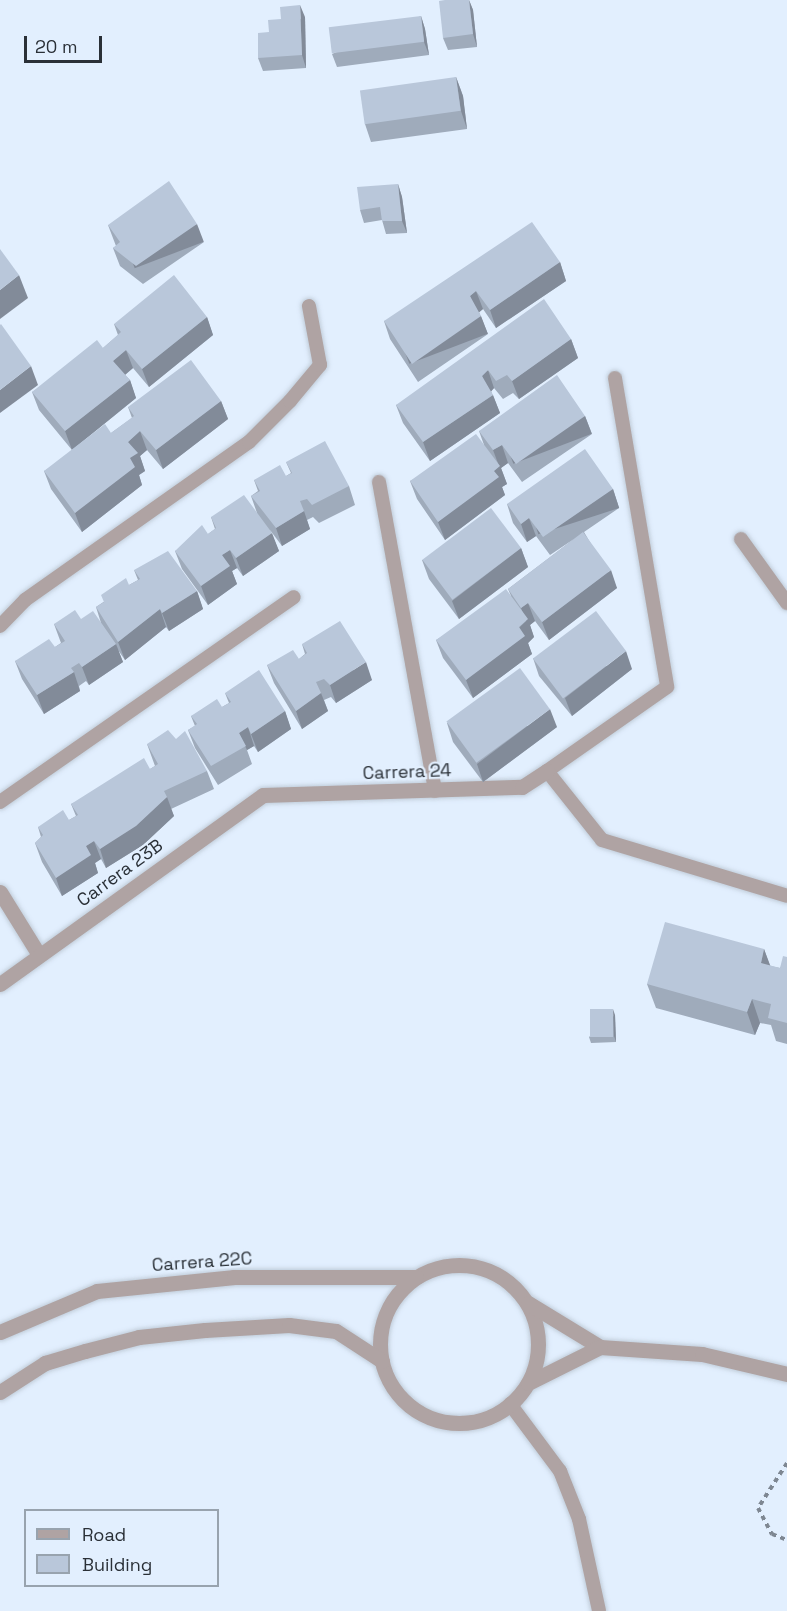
<!DOCTYPE html>
<style>
body{margin:0}
#map{position:relative;width:787px;height:1611px;overflow:hidden;background:#e2effe;font-family:"Space Grotesk",sans-serif}
div>[style]{position:absolute}
.path>*{height:4px;margin-top:-2px;transform-origin:0;background:repeating-linear-gradient(90deg,#7e8792 0 4.5px,transparent 0 9px)}
.roads{filter:drop-shadow(0 0 2px #c1cdda) drop-shadow(0 0 2px #c1cdda)}
.lane>*{height:14px;margin:-7px;padding:0 7px;transform-origin:7px;border-radius:7px;background:#afa3a3}
.street>*{height:15px;margin:-7.5px;padding:0 7.5px;transform-origin:7.5px;border-radius:7.5px;background:#afa3a3}
.street>.ring{margin:-7.5px;padding:0;box-sizing:content-box;background:none;border:15px solid #afa3a3;border-radius:50%}
.wall>*{inset:0;background:#9fabbb}
.shaded-wall>*{inset:0;background:#828b99;transform-origin:0 0}
.building>*{inset:0;background:#b9c7da;transform-origin:0 0}
span{translate:-50% -50%;white-space:nowrap;text-align:center;line-height:1.15;-webkit-text-stroke:4.5px #e2effe;paint-order:stroke}
.street-label{font-size:18px;color:#2a3037}
.legend{position:absolute;left:24px;top:1509px;width:195px;height:78px;box-sizing:border-box;background:#e2effe;border:2px solid #98a3ae;margin:0;padding:8px 10px;list-style:none;font-size:18px;color:#2a3037}
.legend li{display:flex;align-items:center;gap:12px;height:30px}
.legend b{width:30px;border:2px solid #98a3ae}
.scale{position:absolute;left:24px;top:36px;width:78px;height:27px;box-sizing:border-box;border:3px solid #2a3037;border-top:0;padding-left:8px;font-size:18px;line-height:21px;white-space:nowrap;color:#2a3037;-webkit-text-stroke:4px #e2effe;paint-order:stroke}
</style>
<div id="map">
<div class="path">
<div style="left:787px;top:1463px;width:54px;rotate:122.8deg"></div>
<div style="left:758px;top:1508px;width:30px;rotate:62deg"></div>
<div style="left:772px;top:1534px;width:16px;rotate:22deg"></div>
</div>
<div class="roads">
<div class="lane">
<div style="left:615px;top:378px;width:313px;rotate:80.4deg"></div>
<div style="left:667px;top:687px;width:146px;rotate:145deg"></div>
<div style="left:547px;top:771px;width:88px;rotate:51.4deg"></div>
<div style="left:602px;top:840px;width:193px;rotate:16.8deg"></div>
<div style="left:379px;top:482px;width:314px;rotate:79.7deg"></div>
<div style="left:741px;top:539px;width:79px;rotate:54.3deg"></div>
<div style="left:0;top:626px;width:36px;rotate:-46deg"></div>
<div style="left:25px;top:600px;width:274px;rotate:-35.2deg"></div>
<div style="left:249px;top:442px;width:58px;rotate:-45deg"></div>
<div style="left:290px;top:401px;width:47px;rotate:-50.2deg"></div>
<div style="left:320px;top:365px;width:60px;rotate:-100.6deg"></div>
<div style="left:0;top:802px;width:358px;rotate:-34.9deg"></div>
<div style="left:510px;top:1404px;width:84px;rotate:53.3deg"></div>
<div style="left:560px;top:1471px;width:52px;rotate:68.4deg"></div>
<div style="left:579px;top:1519px;width:94px;rotate:77.7deg"></div>
</div>
<div class="street">
<div style="left:0;top:892px;width:74px;rotate:58.2deg"></div>
<div style="left:0;top:984px;width:324px;rotate:-35.7deg"></div>
<div style="left:263px;top:795px;width:259px;rotate:-1.8deg"></div>
<div style="left:522px;top:787px;width:30px;rotate:-33deg"></div>
<div class="ring" style="left:380px;top:1265px;width:143px;height:143px"></div>
<div style="left:528px;top:1303px;width:84px;rotate:31.4deg"></div>
<div style="left:600px;top:1347px;width:102px;rotate:3.9deg"></div>
<div style="left:702px;top:1354px;width:87px;rotate:13.2deg"></div>
<div style="left:0;top:1332px;width:105px;rotate:-22.9deg"></div>
<div style="left:97px;top:1291px;width:138px;rotate:-5.8deg"></div>
<div style="left:234px;top:1277px;width:182px"></div>
<div style="left:528px;top:1383px;width:80px;rotate:-26.6deg"></div>
<div style="left:0;top:1392px;width:54px;rotate:-32.8deg"></div>
<div style="left:45px;top:1363px;width:42px;rotate:-16.7deg"></div>
<div style="left:85px;top:1351px;width:56px;rotate:-14.5deg"></div>
<div style="left:139px;top:1337px;width:66px;rotate:-6.1deg"></div>
<div style="left:205px;top:1330px;width:84px;rotate:-3.4deg"></div>
<div style="left:289px;top:1325px;width:47px;rotate:7.3deg"></div>
<div style="left:336px;top:1331px;width:55px;rotate:33.1deg"></div>
</div>
</div>
<div class="wall">
<div style="clip-path:polygon(445px 0,469px 0,473px 10px,477px 47px,448px 50px,443px 38px)"></div>
<div style="clip-path:polygon(421px 16px,425px 29px,429px 55px,337px 67px,332px 54px)"></div>
<div style="clip-path:polygon(305px 17px,306px 68px,263px 71px,258px 58px,269px 32px)"></div>
<div style="clip-path:polygon(456px 77px,463px 96px,467px 129px,371px 142px,365px 124px)"></div>
<div style="clip-path:polygon(398px 184px,402px 197px,407px 233px,386px 234px,382px 220px,364px 223px,360px 210px)"></div>
<div style="clip-path:polygon(108px 225px,204px 242px,143px 284px,120px 266px,113px 248px,116px 246px)"></div>
<div style="clip-path:polygon(560px 262px,566px 281px,496px 328px,483px 309px,479px 312px,488px 334px,418px 382px,390px 339px,384px 321px)"></div>
<div style="clip-path:polygon(207px 317px,213px 335px,149px 387px,133px 368px,125px 375px,130px 380px,136px 398px,72px 450px,39px 410px,32px 392px,103px 348px,118px 335px,114px 324px)"></div>
<div style="clip-path:polygon(571px 339px,578px 358px,519px 399px,513px 393px,503px 399px,494px 388px,491px 391px,500px 413px,430px 461px,403px 423px,396px 405px)"></div>
<div style="clip-path:polygon(221px 401px,228px 419px,163px 469px,147px 450px,140px 456px,145px 471px,139px 475px,142px 485px,82px 532px,51px 489px,44px 471px,111px 433px,132px 418px,128px 407px)"></div>
<div style="clip-path:polygon(585px 416px,592px 434px,522px 482px,508px 463px,501px 468px,507px 484px,502px 487px,505px 495px,445px 540px,417px 499px,410px 481px,484px 445px,479px 431px)"></div>
<div style="clip-path:polygon(286px 462px,349px 486px,355px 505px,319px 523px,313px 517px,307px 520px,310px 529px,282px 546px,270px 530px,279px 551px,243px 576px,237px 568px,232px 571px,237px 584px,208px 605px,182px 569px,175px 551px,208px 534px,215px 529px,211px 517px,257px 513px,251px 496px,258px 491px,254px 480px,286px 476px,291px 473px)"></div>
<div style="clip-path:polygon(613px 489px,619px 508px,584px 532px,617px 588px,549px 640px,535px 621px,530px 625px,534px 637px,528px 643px,532px 654px,473px 698px,443px 658px,436px 640px,511px 596px,508px 589px,574px 539px,550px 555px,536px 536px,527px 542px,513px 523px,507px 504px)"></div>
<div style="clip-path:polygon(521px 548px,528px 567px,459px 619px,429px 579px,422px 560px)"></div>
<div style="clip-path:polygon(134px 570px,197px 591px,203px 609px,169px 631px,166px 627px,125px 660px,118px 650px,123px 662px,89px 685px,86px 681px,79px 686px,80px 691px,44px 714px,22px 679px,15px 661px,55px 647px,61px 643px,54px 624px,81px 619px,101px 623px,96px 607px,129px 585px,138px 580px)"></div>
<div style="clip-path:polygon(302px 644px,372px 680px,336px 703px,331px 697px,324px 700px,328px 711px,302px 729px,274px 683px,267px 665px,299px 659px,305px 654px)"></div>
<div style="clip-path:polygon(533px 658px,632px 669px,572px 716px,539px 676px)"></div>
<div style="clip-path:polygon(225px 693px,285px 711px,291px 729px,258px 752px,254px 746px,247px 750px,252px 764px,218px 785px,195px 748px,188px 730px,195px 726px,191px 716px,222px 707px,229px 703px)"></div>
<div style="clip-path:polygon(447px 723px,557px 727px,483px 782px,453px 742px)"></div>
<div style="clip-path:polygon(147px 744px,207px 771px,214px 789px,171px 809px,174px 816px,143px 845px,106px 868px,101px 859px,95px 863px,98px 873px,62px 896px,42px 862px,35px 843px,41px 837px,38px 827px,69px 820px,76px 816px,71px 804px,150px 769px,155px 766px)"></div>
<div style="clip-path:polygon(764px 949px,770px 966px,780px 968px,787px 957px,787px 1044px,776px 1041px,771px 1025px,760px 1023px,755px 1035px,656px 1008px,647px 984px)"></div>
<div style="clip-path:polygon(615px 1015px,616px 1042px,591px 1043px,589px 1037px)"></div>
</div>
<div class="shaded-wall">
<div style="clip-path:polygon(469px 0,473px 10px,477px 47px,473px 34px)"></div>
<div style="clip-path:polygon(300px 5px,305px 17px,306px 68px,302px 55px)"></div>
<div style="clip-path:polygon(421px 16px,425px 29px,429px 55px,424px 42px)"></div>
<div style="clip-path:polygon(456px 77px,463px 96px,467px 129px,461px 111px)"></div>
<div style="clip-path:polygon(398px 184px,402px 197px,407px 233px,402px 221px)"></div>
<div style="left:197px;top:224px;width:19px;height:74px;rotate:69deg"></div>
<div style="clip-path:polygon(560px 262px,566px 281px,496px 328px,490px 310px)"></div>
<div style="clip-path:polygon(19px 275px,28px 298px,0 319px,0 290px)"></div>
<div style="clip-path:polygon(476px 291px,483px 309px,476px 315px,470px 296px)"></div>
<div style="left:481px;top:316px;width:19px;height:84px;rotate:69deg"></div>
<div style="clip-path:polygon(207px 317px,213px 335px,149px 387px,142px 369px)"></div>
<div style="clip-path:polygon(571px 339px,578px 358px,519px 399px,512px 381px)"></div>
<div style="clip-path:polygon(126px 350px,133px 368px,120px 379px,113px 361px)"></div>
<div style="clip-path:polygon(31px 366px,38px 385px,0 413px,0 390px)"></div>
<div style="clip-path:polygon(488px 370px,494px 388px,489px 394px,482px 376px)"></div>
<div style="clip-path:polygon(130px 380px,136px 398px,72px 450px,65px 431px)"></div>
<div style="clip-path:polygon(493px 395px,500px 413px,430px 461px,423px 442px)"></div>
<div style="clip-path:polygon(221px 401px,228px 419px,163px 469px,156px 450px)"></div>
<div style="left:585px;top:416px;width:19px;height:84px;rotate:69deg"></div>
<div style="clip-path:polygon(140px 431px,147px 450px,140px 456px,145px 471px,139px 475px,142px 485px,82px 532px,75px 513px,130px 458px,128px 442px)"></div>
<div style="clip-path:polygon(502px 445px,508px 463px,501px 468px,507px 484px,502px 487px,505px 495px,445px 540px,438px 522px,499px 466px,493px 450px)"></div>
<div style="left:613px;top:489px;width:20px;height:85px;rotate:72deg"></div>
<div style="clip-path:polygon(304px 511px,310px 529px,282px 546px,276px 528px)"></div>
<div style="clip-path:polygon(529px 518px,536px 536px,527px 542px,521px 524px)"></div>
<div style="clip-path:polygon(272px 533px,279px 551px,243px 576px,236px 558px)"></div>
<div style="clip-path:polygon(521px 548px,528px 567px,459px 619px,452px 601px)"></div>
<div style="clip-path:polygon(230px 550px,237px 568px,232px 571px,237px 584px,208px 605px,201px 586px,222px 555px)"></div>
<div style="clip-path:polygon(611px 570px,617px 588px,549px 640px,542px 622px)"></div>
<div style="clip-path:polygon(197px 591px,203px 609px,169px 631px,162px 613px)"></div>
<div style="clip-path:polygon(528px 603px,535px 621px,530px 625px,534px 637px,528px 643px,532px 654px,473px 698px,466px 680px,526px 621px,521px 608px)"></div>
<div style="clip-path:polygon(160px 609px,166px 627px,125px 660px,118px 642px)"></div>
<div style="clip-path:polygon(116px 644px,123px 662px,89px 685px,82px 667px)"></div>
<div style="clip-path:polygon(626px 651px,632px 669px,572px 716px,565px 698px)"></div>
<div style="clip-path:polygon(366px 662px,372px 680px,336px 703px,330px 685px)"></div>
<div style="clip-path:polygon(74px 672px,80px 691px,44px 714px,37px 695px)"></div>
<div style="clip-path:polygon(321px 693px,328px 711px,302px 729px,296px 711px)"></div>
<div style="clip-path:polygon(550px 709px,557px 727px,483px 782px,477px 764px)"></div>
<div style="clip-path:polygon(285px 711px,291px 729px,258px 752px,251px 734px)"></div>
<div style="clip-path:polygon(248px 727px,254px 746px,247px 750px,239px 733px)"></div>
<div style="clip-path:polygon(167px 797px,174px 816px,143px 845px,106px 868px,100px 849px)"></div>
<div style="clip-path:polygon(94px 841px,101px 859px,95px 863px,98px 873px,62px 896px,56px 878px,86px 846px)"></div>
<div style="clip-path:polygon(764px 949px,773px 973px,761px 963px)"></div>
<div style="clip-path:polygon(752px 999px,760px 1023px,755px 1035px,747px 1012px)"></div>
<div style="clip-path:polygon(613px 1009px,615px 1015px,616px 1042px,614px 1036px)"></div>
</div>
<div class="building">
<div style="clip-path:polygon(445px 0,469px 0,473px 34px,443px 38px,439px 1px)"></div>
<div style="clip-path:polygon(300px 5px,302px 55px,258px 58px,258px 33px,269px 32px,268px 20px,281px 19px,280px 7px)"></div>
<div style="left:421px;top:16px;width:26px;height:93px;rotate:83deg"></div>
<div style="left:456px;top:77px;width:34px;height:97px;rotate:82deg"></div>
<div style="clip-path:polygon(169px 181px,197px 224px,136px 266px,113px 248px,120px 242px,108px 225px)"></div>
<div style="clip-path:polygon(398px 184px,402px 221px,382px 221px,380px 207px,360px 210px,357px 187px)"></div>
<div style="clip-path:polygon(532px 222px,560px 262px,490px 310px,476px 291px,470px 296px,481px 316px,412px 364px,384px 321px)"></div>
<div style="clip-path:polygon(0 249px,19px 275px,0 290px)"></div>
<div style="clip-path:polygon(174px 275px,207px 317px,142px 369px,126px 350px,113px 361px,130px 380px,65px 431px,32px 392px,97px 340px,103px 348px,121px 332px,114px 324px)"></div>
<div style="clip-path:polygon(544px 299px,571px 339px,512px 381px,507px 375px,496px 381px,488px 370px,482px 376px,493px 395px,423px 442px,396px 405px)"></div>
<div style="clip-path:polygon(1px 324px,31px 366px,0 390px,0 325px)"></div>
<div style="clip-path:polygon(191px 360px,221px 401px,156px 450px,140px 431px,128px 442px,138px 453px,130px 458px,135px 467px,75px 513px,44px 471px,105px 424px,111px 433px,134px 416px,128px 407px)"></div>
<div style="clip-path:polygon(557px 375px,585px 416px,516px 464px,502px 445px,493px 450px,479px 431px)"></div>
<div style="clip-path:polygon(476px 434px,500px 466px,494px 471px,499px 477px,438px 522px,410px 481px)"></div>
<div style="clip-path:polygon(325px 441px,349px 486px,312px 505px,307px 499px,300px 501px,304px 511px,276px 528px,251px 496px,260px 491px,254px 480px,280px 465px,286px 476px,292px 473px,286px 462px)"></div>
<div style="clip-path:polygon(585px 449px,613px 489px,543px 537px,529px 518px,521px 524px,507px 504px)"></div>
<div style="clip-path:polygon(244px 495px,272px 533px,236px 558px,230px 550px,222px 555px,230px 566px,201px 586px,175px 551px,202px 525px,208px 534px,216px 528px,211px 517px)"></div>
<div style="left:491px;top:508px;width:50px;height:86px;rotate:53deg"></div>
<div style="clip-path:polygon(583px 532px,611px 570px,542px 622px,528px 603px,521px 608px,508px 589px)"></div>
<div style="clip-path:polygon(168px 551px,197px 591px,162px 613px,160px 609px,118px 642px,96px 607px,104px 602px,101px 595px,126px 578px,129px 585px,140px 579px,134px 570px)"></div>
<div style="clip-path:polygon(506px 589px,528px 619px,519px 627px,525px 636px,466px 680px,436px 640px)"></div>
<div style="clip-path:polygon(75px 610px,81px 619px,93px 611px,116px 644px,82px 667px,79px 663px,71px 668px,74px 672px,37px 695px,15px 661px,49px 639px,55px 647px,65px 641px,54px 624px)"></div>
<div style="left:596px;top:611px;width:50px;height:79px;rotate:53deg"></div>
<div style="clip-path:polygon(340px 621px,366px 662px,330px 685px,324px 679px,316px 682px,321px 693px,296px 711px,267px 665px,293px 650px,299px 659px,307px 653px,302px 644px)"></div>
<div style="left:520px;top:668px;width:51px;height:91px;rotate:54deg"></div>
<div style="clip-path:polygon(259px 670px,285px 711px,251px 734px,248px 727px,239px 733px,246px 746px,211px 766px,188px 730px,197px 724px,191px 716px,217px 699px,222px 707px,231px 702px,225px 693px)"></div>
<div style="clip-path:polygon(168px 730px,176px 739px,185px 731px,207px 771px,164px 791px,167px 797px,136px 826px,100px 849px,94px 841px,86px 846px,91px 855px,56px 878px,35px 843px,43px 835px,38px 827px,63px 810px,69px 820px,78px 815px,71px 804px,144px 758px,150px 769px,158px 764px,147px 744px)"></div>
<div style="clip-path:polygon(665px 922px,764px 949px,761px 963px,780px 968px,783px 956px,787px 957px,787px 1023px,768px 1018px,771px 1004px,752px 999px,747px 1012px,647px 984px)"></div>
<div style="left:590px;top:1009px;width:23px;height:28px"></div>
</div>
<div class="street-label">
<span style="left:407px;top:772px;rotate:-2deg">Carrera 24</span>
<span style="left:120px;top:873px;rotate:-36deg">Carrera 23B</span>
<span style="left:202px;top:1262px;rotate:-4deg">Carrera 22C</span>
</div>
<ul class="legend">
<li><b style="height:8px;background:#afa3a3"></b>Road</li>
<li><b style="height:16px;background:#b9c7da"></b>Building</li>
</ul>
<div class="scale">20 m</div>
</div>
